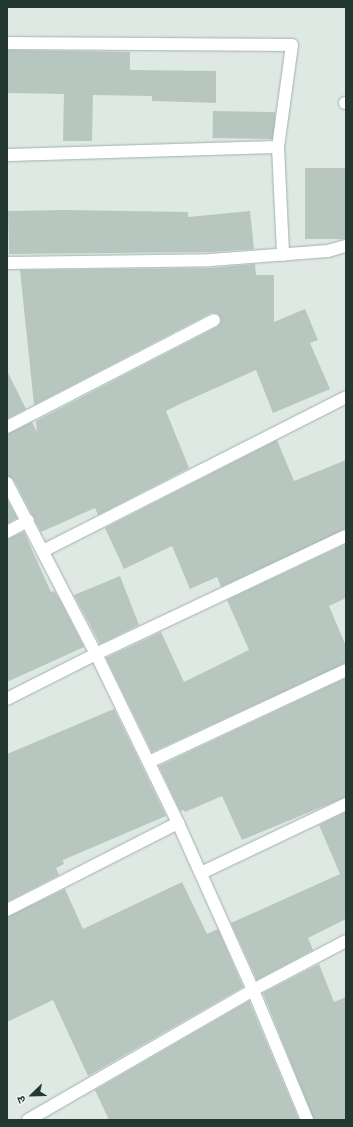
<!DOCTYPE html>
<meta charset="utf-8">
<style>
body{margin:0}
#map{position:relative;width:353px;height:1127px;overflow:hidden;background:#dfe9e4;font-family:"Open Sans","Noto Sans Devanagari",sans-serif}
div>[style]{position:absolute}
.building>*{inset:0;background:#b8c6c0;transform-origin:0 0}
.roads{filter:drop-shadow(0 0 1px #a3b0ab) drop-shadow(0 0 1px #a3b0ab)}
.street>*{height:12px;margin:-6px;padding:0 6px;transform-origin:6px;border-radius:6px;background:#fff}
span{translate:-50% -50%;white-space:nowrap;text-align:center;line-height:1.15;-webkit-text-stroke:4px #eff6f2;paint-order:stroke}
.frame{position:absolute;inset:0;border:8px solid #223831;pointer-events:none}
.north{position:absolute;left:12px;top:1075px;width:40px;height:40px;-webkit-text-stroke:3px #eff6f2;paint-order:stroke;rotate:247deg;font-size:11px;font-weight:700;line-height:16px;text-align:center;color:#223831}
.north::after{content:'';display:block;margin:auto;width:14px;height:18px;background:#223831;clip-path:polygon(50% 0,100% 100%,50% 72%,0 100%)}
</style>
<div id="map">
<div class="building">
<div style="clip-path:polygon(7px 50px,130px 52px,130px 70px,216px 71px,216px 103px,152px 101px,152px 96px,93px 95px,92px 141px,63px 141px,64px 94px,7px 93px)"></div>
<div style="left:213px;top:111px;width:62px;height:27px;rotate:1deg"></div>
<div style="left:346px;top:168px;width:71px;height:41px;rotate:90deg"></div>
<div style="clip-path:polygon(65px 210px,188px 212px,188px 217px,250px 211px,254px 249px,211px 252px,9px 254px,8px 211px)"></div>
<div style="clip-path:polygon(255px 264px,256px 275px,274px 275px,274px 322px,305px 309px,318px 340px,310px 343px,330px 389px,273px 413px,256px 370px,182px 403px,166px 411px,189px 468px,98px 515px,95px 508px,41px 532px,14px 480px,7px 476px,7px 434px,32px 422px,37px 432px,36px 421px,217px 327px,221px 320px,218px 314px,211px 313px,34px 405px,20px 270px,211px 268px)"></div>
<div style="clip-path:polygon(7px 371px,26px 409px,7px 419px)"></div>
<div style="clip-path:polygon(277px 440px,294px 481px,346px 460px,346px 529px,221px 587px,217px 577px,190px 589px,172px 546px,124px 569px,105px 528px)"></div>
<div style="clip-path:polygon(7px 499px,17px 518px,7px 524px)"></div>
<div style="clip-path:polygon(24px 532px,51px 592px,54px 591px,60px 600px,84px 647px,7px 682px,7px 539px)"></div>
<div style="clip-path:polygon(346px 544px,346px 598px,329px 606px,346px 646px,346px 663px,152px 752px,106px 658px,161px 632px,184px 682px,249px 650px,227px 600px)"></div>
<div style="clip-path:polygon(120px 576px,139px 625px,100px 644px,74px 595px)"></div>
<div style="clip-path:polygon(346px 678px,346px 797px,242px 840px,222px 796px,185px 812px,183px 810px,180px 811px,159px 766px)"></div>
<div style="clip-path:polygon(114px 709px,166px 816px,63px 860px,64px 864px,56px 868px,59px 875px,7px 902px,7px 754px)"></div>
<div style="clip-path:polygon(346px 812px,346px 919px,308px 938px,313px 950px,257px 980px,231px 923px,340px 874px,319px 825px)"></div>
<div style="clip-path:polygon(182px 882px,207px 934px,218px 929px,243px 987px,88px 1076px,53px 1000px,7px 1022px,7px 917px,65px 889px,83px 929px)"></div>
<div style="clip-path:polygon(319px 964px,334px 1002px,346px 997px,346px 1120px,314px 1120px,263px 993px)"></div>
<div style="clip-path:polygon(249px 1001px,299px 1120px,109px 1120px,95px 1090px)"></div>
</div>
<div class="roads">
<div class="street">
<div style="left:7px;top:43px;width:285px;rotate:0.4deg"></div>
<div style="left:292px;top:45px;width:103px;rotate:97.8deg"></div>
<div style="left:345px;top:103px;width:1px"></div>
<div style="left:7px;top:155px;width:271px;rotate:-1.7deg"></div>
<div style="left:278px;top:147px;width:108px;rotate:87.3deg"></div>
<div style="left:7px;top:263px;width:204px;rotate:-0.8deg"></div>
<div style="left:211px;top:260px;width:117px;rotate:-4.4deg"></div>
<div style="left:328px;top:251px;width:19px;rotate:-16deg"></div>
<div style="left:7px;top:427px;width:233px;rotate:-27.3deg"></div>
<div style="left:7px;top:483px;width:193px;rotate:62.5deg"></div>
<div style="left:96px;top:654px;width:188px;rotate:64.1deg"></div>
<div style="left:178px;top:823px;width:183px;rotate:65.8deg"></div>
<div style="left:253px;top:990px;width:141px;rotate:67.4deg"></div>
<div style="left:7px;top:532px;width:24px;rotate:-28deg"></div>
<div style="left:43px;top:551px;width:340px;rotate:-26.9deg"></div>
<div style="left:7px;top:699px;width:100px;rotate:-26.8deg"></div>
<div style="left:96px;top:654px;width:276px;rotate:-25.3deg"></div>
<div style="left:149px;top:762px;width:217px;rotate:-25deg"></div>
<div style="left:201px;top:873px;width:161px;rotate:-25.4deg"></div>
<div style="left:7px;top:910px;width:192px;rotate:-27deg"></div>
<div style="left:28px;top:1120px;width:260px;rotate:-30deg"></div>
<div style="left:253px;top:990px;width:105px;rotate:-27.8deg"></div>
</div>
</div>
<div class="frame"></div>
<div class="north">उ</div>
</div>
